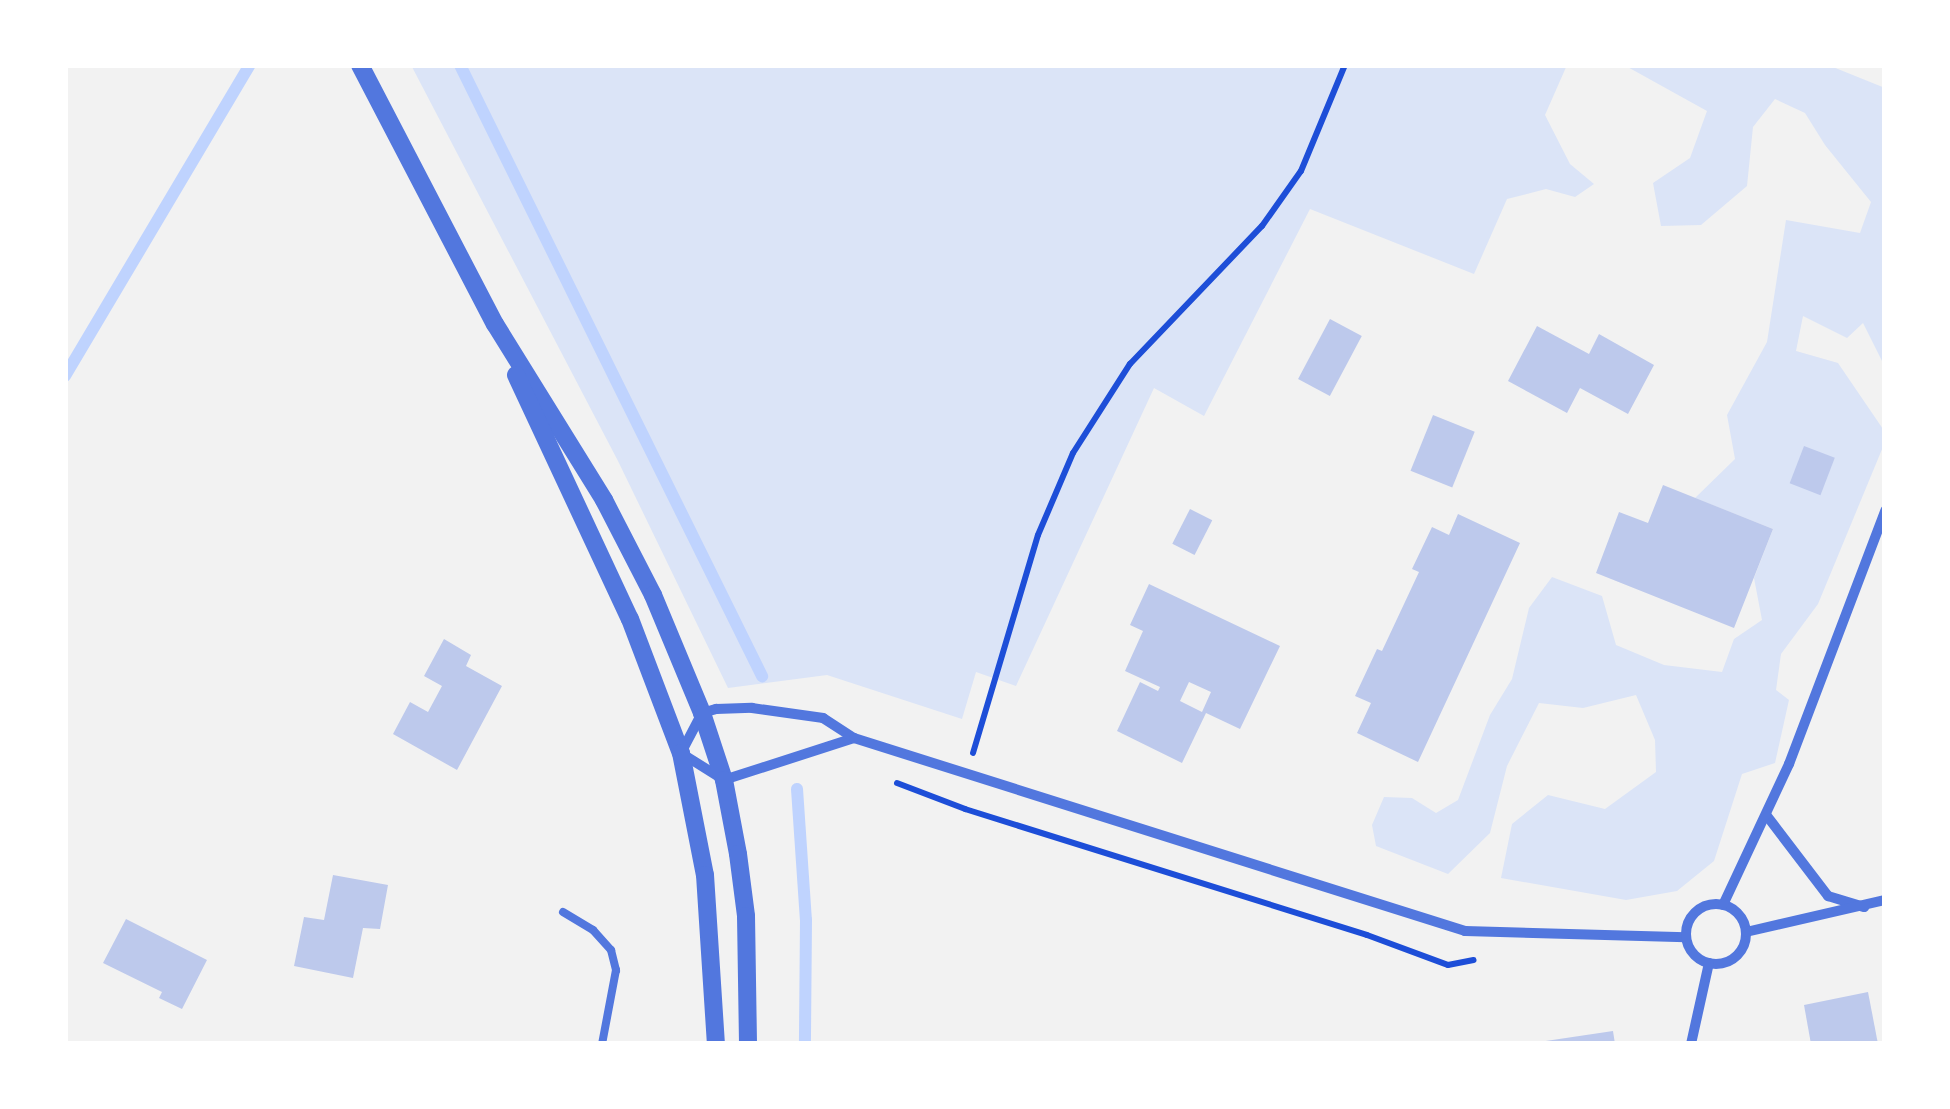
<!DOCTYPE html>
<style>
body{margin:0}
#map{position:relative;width:1950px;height:1109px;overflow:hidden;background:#f2f2f2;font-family:Figtree,sans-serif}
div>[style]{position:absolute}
.green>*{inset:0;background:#dbe4f7}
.stream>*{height:12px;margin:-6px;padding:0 6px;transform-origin:6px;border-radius:6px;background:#bfd3fe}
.building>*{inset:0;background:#bdc9ec;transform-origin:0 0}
.path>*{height:6px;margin:-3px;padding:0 3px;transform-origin:3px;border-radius:3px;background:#1d4ed8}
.service>*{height:8px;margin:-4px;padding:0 4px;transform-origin:4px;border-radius:4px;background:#5277de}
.minor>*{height:10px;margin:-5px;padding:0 5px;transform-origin:5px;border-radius:5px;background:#5277de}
.minor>.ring{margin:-5px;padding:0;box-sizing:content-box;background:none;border:10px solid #5277de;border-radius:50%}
.tertiary>*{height:18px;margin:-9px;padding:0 9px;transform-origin:9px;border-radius:9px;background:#5277de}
span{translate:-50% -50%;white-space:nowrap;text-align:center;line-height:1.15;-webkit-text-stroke:10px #fff;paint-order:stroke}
.frame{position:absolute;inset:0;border:68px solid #fff;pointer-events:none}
</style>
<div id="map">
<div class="green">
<div style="clip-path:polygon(411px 65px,1567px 65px,1545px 115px,1570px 164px,1594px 184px,1575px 197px,1546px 189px,1507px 199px,1474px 274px,1310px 209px,1204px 416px,1154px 388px,1016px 686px,976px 672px,962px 719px,827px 675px,728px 688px,618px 461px)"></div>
<div style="clip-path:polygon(1624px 65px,1828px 65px,1885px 88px,1885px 358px,1883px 363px,1863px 323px,1847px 338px,1803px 316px,1796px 351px,1838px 363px,1885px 432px,1885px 442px,1818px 604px,1781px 654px,1776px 690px,1789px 700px,1775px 763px,1742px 774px,1714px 861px,1677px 891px,1626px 900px,1501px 878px,1512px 824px,1548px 795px,1605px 809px,1656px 772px,1655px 740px,1636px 695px,1583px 708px,1539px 703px,1507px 766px,1490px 833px,1448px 874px,1376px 846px,1372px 825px,1384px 797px,1412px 798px,1436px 813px,1458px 800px,1490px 715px,1512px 679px,1529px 608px,1552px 577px,1602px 596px,1616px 645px,1664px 665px,1722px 672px,1734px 639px,1762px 620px,1754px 578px,1773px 529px,1695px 498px,1735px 459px,1727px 415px,1767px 342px,1786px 220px,1860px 233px,1871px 202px,1825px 145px,1805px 113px,1775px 99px,1753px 127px,1747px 186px,1701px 225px,1661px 226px,1653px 183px,1690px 158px,1707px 111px)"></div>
</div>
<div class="stream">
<div style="left:460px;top:65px;width:682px;rotate:63.7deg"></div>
<div style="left:65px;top:376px;width:362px;rotate:-59.3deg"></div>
<div style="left:797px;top:789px;width:131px;rotate:86.1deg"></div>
<div style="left:806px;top:920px;width:124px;rotate:90.5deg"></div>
</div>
<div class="building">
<div style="left:1330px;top:319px;width:36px;height:68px;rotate:28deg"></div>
<div style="clip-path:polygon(1537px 326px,1589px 354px,1599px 334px,1654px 365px,1628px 414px,1580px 388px,1567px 413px,1508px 381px)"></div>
<div style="left:1433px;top:415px;width:45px;height:60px;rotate:22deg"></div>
<div style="left:1804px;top:446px;width:33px;height:40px;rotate:21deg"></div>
<div style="clip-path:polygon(1663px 485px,1773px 529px,1734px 628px,1596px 573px,1619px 512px,1648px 523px)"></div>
<div style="left:1190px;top:509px;width:25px;height:39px;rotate:27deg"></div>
<div style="clip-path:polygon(1458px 514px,1520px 543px,1418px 762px,1357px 733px,1371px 703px,1355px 696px,1377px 649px,1382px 651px,1419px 572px,1412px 569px,1432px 527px,1449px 535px)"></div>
<div style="clip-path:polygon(evenodd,1149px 584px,1280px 646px,1240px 729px,1206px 713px,1182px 763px,1117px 731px,1140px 682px,1158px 691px,1160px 687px,1125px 671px,1143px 631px,1130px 625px,1149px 584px,1189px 682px,1211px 692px,1202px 712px,1180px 701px,1189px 682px)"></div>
<div style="clip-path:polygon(444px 639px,471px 655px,466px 666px,502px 686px,457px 770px,393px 734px,410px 702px,428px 712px,442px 686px,424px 676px)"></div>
<div style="clip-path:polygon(333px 875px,388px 885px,380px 929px,363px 928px,353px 978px,294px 966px,304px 917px,324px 920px)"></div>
<div style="clip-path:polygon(126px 919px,207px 960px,182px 1009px,159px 998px,162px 992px,103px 963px)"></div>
<div style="clip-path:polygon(1868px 992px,1878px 1044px,1811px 1044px,1804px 1005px)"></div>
<div style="clip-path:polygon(1613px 1031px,1615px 1044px,1539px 1044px,1539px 1042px)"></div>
</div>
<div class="path">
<div style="left:973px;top:753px;width:227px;rotate:-73.4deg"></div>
<div style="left:1038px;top:535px;width:89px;rotate:-66.9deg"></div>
<div style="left:1073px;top:453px;width:106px;rotate:-57.4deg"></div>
<div style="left:1130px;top:364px;width:191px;rotate:-46.3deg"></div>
<div style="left:1262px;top:226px;width:67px;rotate:-54.7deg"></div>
<div style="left:1301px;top:171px;width:115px;rotate:-67.5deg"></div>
<div style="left:897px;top:783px;width:73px;rotate:20.9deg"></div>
<div style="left:965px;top:809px;width:421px;rotate:17.4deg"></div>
<div style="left:1367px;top:935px;width:86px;rotate:20.3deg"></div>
<div style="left:1448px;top:965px;width:26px;rotate:-11deg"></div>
</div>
<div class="service">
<div style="left:563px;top:912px;width:35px;rotate:31deg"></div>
<div style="left:593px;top:930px;width:27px;rotate:48deg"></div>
<div style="left:611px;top:950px;width:21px;rotate:76deg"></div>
<div style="left:616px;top:970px;width:75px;rotate:100.7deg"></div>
</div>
<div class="minor">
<div style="left:854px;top:738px;width:137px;rotate:162.1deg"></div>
<div style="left:724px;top:780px;width:51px;rotate:-147.9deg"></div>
<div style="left:681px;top:753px;width:45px;rotate:-62.3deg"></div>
<div style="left:702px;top:713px;width:15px;rotate:-16deg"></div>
<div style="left:716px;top:709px;width:36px;rotate:-2deg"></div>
<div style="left:752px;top:708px;width:72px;rotate:8deg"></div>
<div style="left:823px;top:718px;width:37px;rotate:33deg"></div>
<div style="left:854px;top:738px;width:641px;rotate:17.53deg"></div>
<div style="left:1465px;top:931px;width:221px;rotate:1.6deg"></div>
<div style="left:1767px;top:816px;width:101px;rotate:52.7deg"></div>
<div style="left:1828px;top:896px;width:38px;rotate:17deg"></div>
<div class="ring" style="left:1686px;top:904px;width:50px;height:50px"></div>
<div style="left:1723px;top:905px;width:156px;rotate:-64.9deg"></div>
<div style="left:1789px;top:764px;width:271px;rotate:-69.2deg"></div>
<div style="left:1746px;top:932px;width:143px;rotate:-13deg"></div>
<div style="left:1691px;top:1044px;width:83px;rotate:-77.5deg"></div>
</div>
<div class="tertiary">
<div style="left:360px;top:65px;width:292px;rotate:62.5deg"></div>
<div style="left:495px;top:324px;width:207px;rotate:58.2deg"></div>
<div style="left:604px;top:500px;width:107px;rotate:62.7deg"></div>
<div style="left:653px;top:595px;width:128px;rotate:67.4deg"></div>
<div style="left:702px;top:713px;width:71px;rotate:71.8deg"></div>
<div style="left:724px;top:780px;width:75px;rotate:79.3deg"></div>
<div style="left:738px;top:854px;width:63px;rotate:82.6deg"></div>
<div style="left:746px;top:916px;width:128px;rotate:89.1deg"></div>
<div style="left:516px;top:375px;width:269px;rotate:65deg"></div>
<div style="left:630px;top:619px;width:143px;rotate:69.2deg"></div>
<div style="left:681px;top:753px;width:124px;rotate:78.9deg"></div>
<div style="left:705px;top:875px;width:169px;rotate:86.3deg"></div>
</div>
<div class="frame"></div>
</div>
